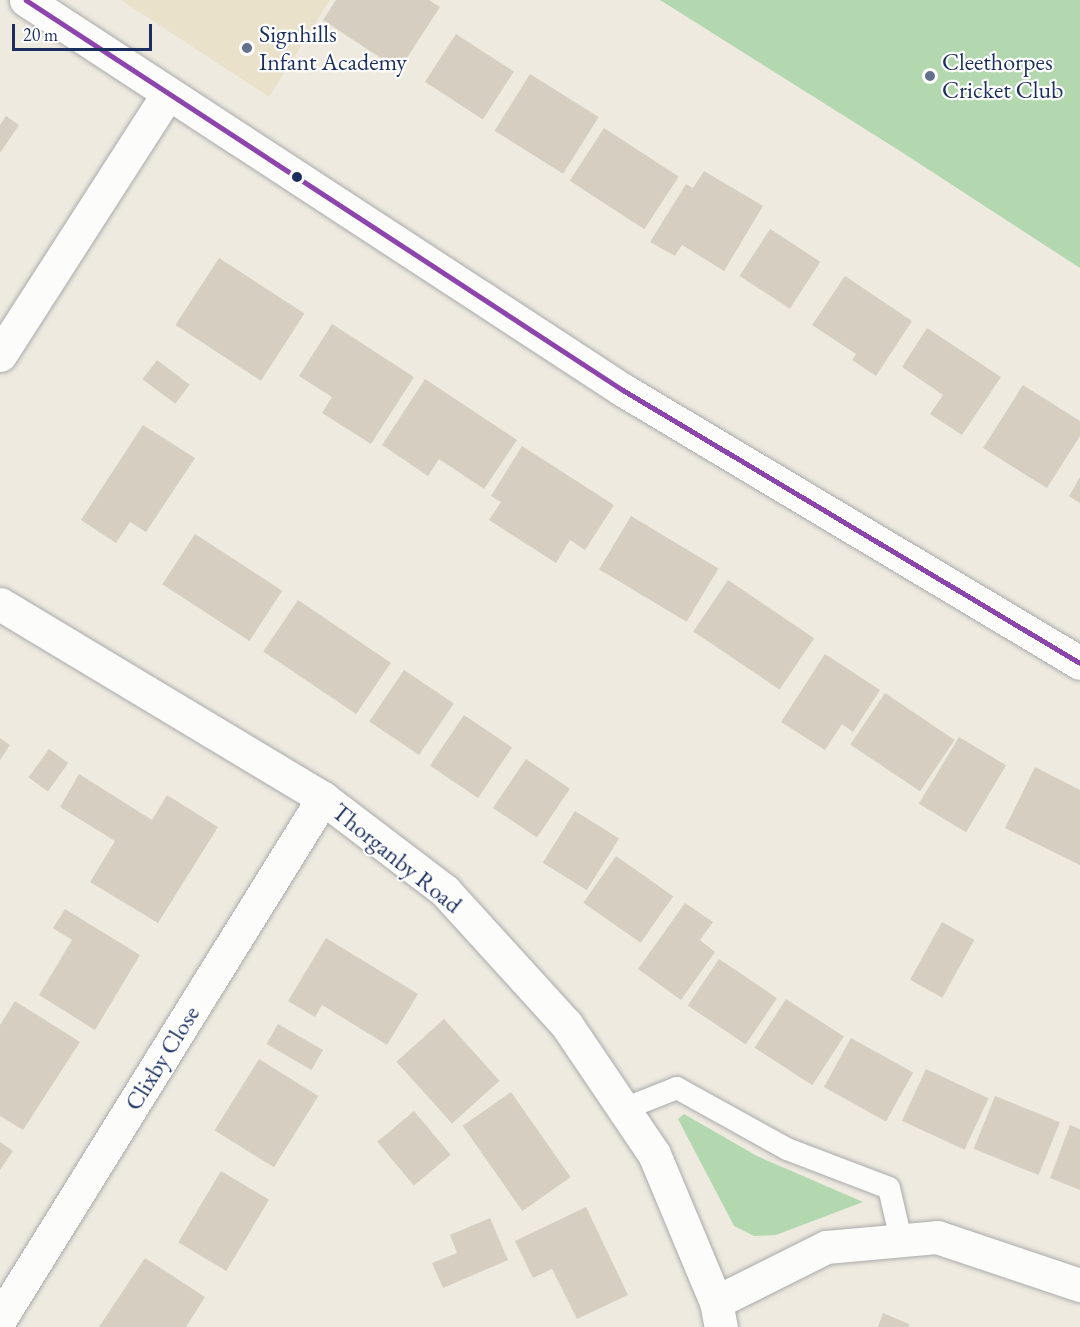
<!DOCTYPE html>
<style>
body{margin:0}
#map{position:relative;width:1080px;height:1327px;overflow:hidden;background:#eeeae0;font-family:"EB Garamond",serif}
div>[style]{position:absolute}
.built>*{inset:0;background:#eae1cb}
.green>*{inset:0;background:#b3d8af}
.building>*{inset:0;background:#d7cec2;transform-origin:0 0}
.roads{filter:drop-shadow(0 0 2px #aaa) drop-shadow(0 0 2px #aaa)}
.lane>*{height:22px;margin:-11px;padding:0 11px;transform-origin:11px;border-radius:11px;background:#fcfcfa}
.street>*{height:33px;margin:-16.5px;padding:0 16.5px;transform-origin:16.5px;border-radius:16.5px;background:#fcfcfa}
.bus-1>*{height:4.5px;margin:-2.25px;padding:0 2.25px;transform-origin:2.25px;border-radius:2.25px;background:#8e44ad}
.dots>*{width:16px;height:16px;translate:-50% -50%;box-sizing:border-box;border:3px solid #fff;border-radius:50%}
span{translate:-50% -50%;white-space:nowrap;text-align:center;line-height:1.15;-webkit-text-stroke:4.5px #fff;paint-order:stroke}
.poi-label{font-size:24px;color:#1b2f5e}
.left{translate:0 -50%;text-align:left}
.street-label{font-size:24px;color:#1b2f5e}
.scale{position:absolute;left:12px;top:24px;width:140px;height:27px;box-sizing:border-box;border:3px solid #1b2f5e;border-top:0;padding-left:8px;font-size:18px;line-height:21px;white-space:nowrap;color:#1b2f5e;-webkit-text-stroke:4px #fff;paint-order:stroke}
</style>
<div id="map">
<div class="built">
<div style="clip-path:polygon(121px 0,330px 0,269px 97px)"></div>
</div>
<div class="green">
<div style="clip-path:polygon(660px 0,1080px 0,1080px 268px,900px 151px)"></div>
<div style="clip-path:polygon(684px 1114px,757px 1156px,863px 1202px,776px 1235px,754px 1236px,734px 1226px,678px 1119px)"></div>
</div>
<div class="building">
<div style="clip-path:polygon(336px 0,429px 0,440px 7px,399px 70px,323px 20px)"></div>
<div style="left:456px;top:34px;width:69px;height:57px;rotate:33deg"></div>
<div style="left:530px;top:74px;width:81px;height:67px;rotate:32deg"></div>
<div style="clip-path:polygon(6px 116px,19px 125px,0 153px,0 125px)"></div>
<div style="left:604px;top:128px;width:89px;height:63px;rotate:33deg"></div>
<div style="clip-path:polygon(704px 171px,763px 206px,724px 271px,682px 245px,675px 256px,650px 242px,686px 184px,693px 188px)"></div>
<div style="left:770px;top:229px;width:60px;height:56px;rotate:33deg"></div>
<div style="left:219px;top:258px;width:102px;height:80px;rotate:33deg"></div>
<div style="clip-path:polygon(845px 276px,912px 321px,876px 376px,852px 360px,856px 354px,812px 325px)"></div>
<div style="clip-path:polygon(332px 324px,414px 377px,371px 444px,322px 413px,332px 397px,299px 376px)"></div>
<div style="clip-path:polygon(927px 328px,1001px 377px,962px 435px,930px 414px,943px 395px,902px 367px)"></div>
<div style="left:157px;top:360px;width:41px;height:24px;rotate:37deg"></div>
<div style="clip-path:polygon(425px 379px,517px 440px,484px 489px,439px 459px,428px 476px,382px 445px)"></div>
<div style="clip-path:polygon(1023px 385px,1080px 421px,1080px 436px,1047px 488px,983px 448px)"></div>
<div style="clip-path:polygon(143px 425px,195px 458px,146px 532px,130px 522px,116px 543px,81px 520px)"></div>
<div style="clip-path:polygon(522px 446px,614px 505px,585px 550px,570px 540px,556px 563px,489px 520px,501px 502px,491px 496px)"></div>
<div style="clip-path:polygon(1080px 477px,1080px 503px,1069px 496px)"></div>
<div style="left:631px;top:516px;width:102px;height:62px;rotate:31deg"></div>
<div style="left:195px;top:534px;width:104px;height:60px;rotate:33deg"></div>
<div style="left:728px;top:580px;width:104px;height:62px;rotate:34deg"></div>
<div style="left:298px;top:600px;width:112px;height:62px;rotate:34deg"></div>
<div style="clip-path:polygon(825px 654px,880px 690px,853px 732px,842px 724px,825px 750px,781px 722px)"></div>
<div style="left:404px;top:670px;width:60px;height:62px;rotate:34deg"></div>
<div style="left:885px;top:693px;width:84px;height:62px;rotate:34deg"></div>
<div style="left:464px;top:715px;width:58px;height:61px;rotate:34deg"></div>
<div style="left:959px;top:737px;width:55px;height:78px;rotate:31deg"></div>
<div style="clip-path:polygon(0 738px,10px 745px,0 760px)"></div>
<div style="left:49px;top:749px;width:24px;height:35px;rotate:36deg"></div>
<div style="left:526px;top:759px;width:53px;height:59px;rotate:34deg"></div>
<div style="clip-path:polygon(1035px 767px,1080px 790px,1080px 865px,1005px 828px)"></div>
<div style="clip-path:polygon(79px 774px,152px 820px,167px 795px,218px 827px,158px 923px,90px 882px,115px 841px,60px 807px)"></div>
<div style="left:575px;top:811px;width:52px;height:61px;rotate:32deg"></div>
<div style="left:616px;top:856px;width:70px;height:57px;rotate:35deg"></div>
<div style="clip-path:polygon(685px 903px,713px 922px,700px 940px,715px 952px,681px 1000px,638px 969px)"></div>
<div style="clip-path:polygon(65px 909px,140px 955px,95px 1030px,39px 995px,72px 940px,53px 928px)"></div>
<div style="left:942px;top:922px;width:37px;height:66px;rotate:29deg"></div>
<div style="clip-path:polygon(326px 938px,418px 994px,387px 1045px,322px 1005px,315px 1017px,288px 1001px)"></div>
<div style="left:719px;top:959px;width:70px;height:56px;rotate:34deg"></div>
<div style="left:786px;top:999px;width:69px;height:58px;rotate:33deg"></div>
<div style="clip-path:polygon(15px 1001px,80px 1042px,23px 1130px,0 1116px,0 1025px)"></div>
<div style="left:444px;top:1019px;width:83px;height:64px;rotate:48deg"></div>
<div style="left:278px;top:1024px;width:52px;height:23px;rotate:30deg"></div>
<div style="left:851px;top:1038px;width:71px;height:56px;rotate:29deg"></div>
<div style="left:259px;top:1059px;width:70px;height:84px;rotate:32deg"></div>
<div style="left:926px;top:1069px;width:69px;height:57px;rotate:25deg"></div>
<div style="left:511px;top:1092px;width:104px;height:59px;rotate:55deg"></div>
<div style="left:995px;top:1096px;width:70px;height:57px;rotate:22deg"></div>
<div style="left:414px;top:1111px;width:57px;height:48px;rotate:50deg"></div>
<div style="clip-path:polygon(1070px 1125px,1080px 1129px,1080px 1190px,1050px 1178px)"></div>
<div style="clip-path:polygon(0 1142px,13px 1151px,0 1170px)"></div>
<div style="left:221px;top:1171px;width:56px;height:83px;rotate:31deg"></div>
<div style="clip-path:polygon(586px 1207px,628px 1295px,577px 1319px,552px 1269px,533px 1278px,515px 1241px)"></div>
<div style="clip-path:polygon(490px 1218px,508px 1260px,443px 1288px,432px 1263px,457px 1253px,450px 1235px)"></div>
<div style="clip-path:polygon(145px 1258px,205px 1297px,186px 1327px,99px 1327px)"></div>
<div style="clip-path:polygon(883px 1313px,909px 1324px,908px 1327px,878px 1327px)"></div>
</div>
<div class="roads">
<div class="lane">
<div style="left:624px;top:1109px;width:57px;rotate:-21.6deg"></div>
<div style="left:677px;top:1088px;width:126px;rotate:29deg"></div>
<div style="left:787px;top:1149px;width:109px;rotate:20.9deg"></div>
<div style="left:889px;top:1188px;width:53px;rotate:77deg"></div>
</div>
<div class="street">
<div style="left:26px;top:0;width:713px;rotate:33.16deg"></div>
<div style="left:623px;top:390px;width:532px;rotate:30.85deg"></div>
<div style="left:0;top:355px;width:311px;rotate:-57.3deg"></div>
<div style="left:0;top:604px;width:377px;rotate:31deg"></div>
<div style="left:323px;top:798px;width:153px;rotate:37.3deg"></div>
<div style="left:445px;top:891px;width:180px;rotate:47.7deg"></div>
<div style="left:566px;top:1024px;width:157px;rotate:55.9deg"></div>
<div style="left:654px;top:1154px;width:160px;rotate:67.3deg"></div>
<div style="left:716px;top:1302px;width:25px;rotate:79deg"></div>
<div style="left:716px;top:1302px;width:123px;rotate:-26.6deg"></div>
<div style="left:826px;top:1247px;width:111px;rotate:-5.1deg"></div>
<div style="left:937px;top:1237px;width:151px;rotate:18.6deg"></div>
<div style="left:0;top:1319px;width:613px;rotate:-58.2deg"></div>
</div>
</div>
<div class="bus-1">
<div style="left:26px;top:0;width:713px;rotate:33.16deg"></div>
<div style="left:623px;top:390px;width:532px;rotate:30.85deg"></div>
</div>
<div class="dots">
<div style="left:247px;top:48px;background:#65708c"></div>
<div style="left:930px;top:76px;background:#65708c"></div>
<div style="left:297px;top:177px;background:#1b2f5e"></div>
</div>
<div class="poi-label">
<span class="left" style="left:259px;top:48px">Signhills<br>Infant Academy</span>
<span class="left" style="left:942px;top:76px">Cleethorpes<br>Cricket Club</span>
</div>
<div class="street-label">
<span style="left:397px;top:858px;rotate:39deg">Thorganby Road</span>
<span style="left:162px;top:1058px;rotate:-58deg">Clixby Close</span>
</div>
<div class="scale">20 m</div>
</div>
